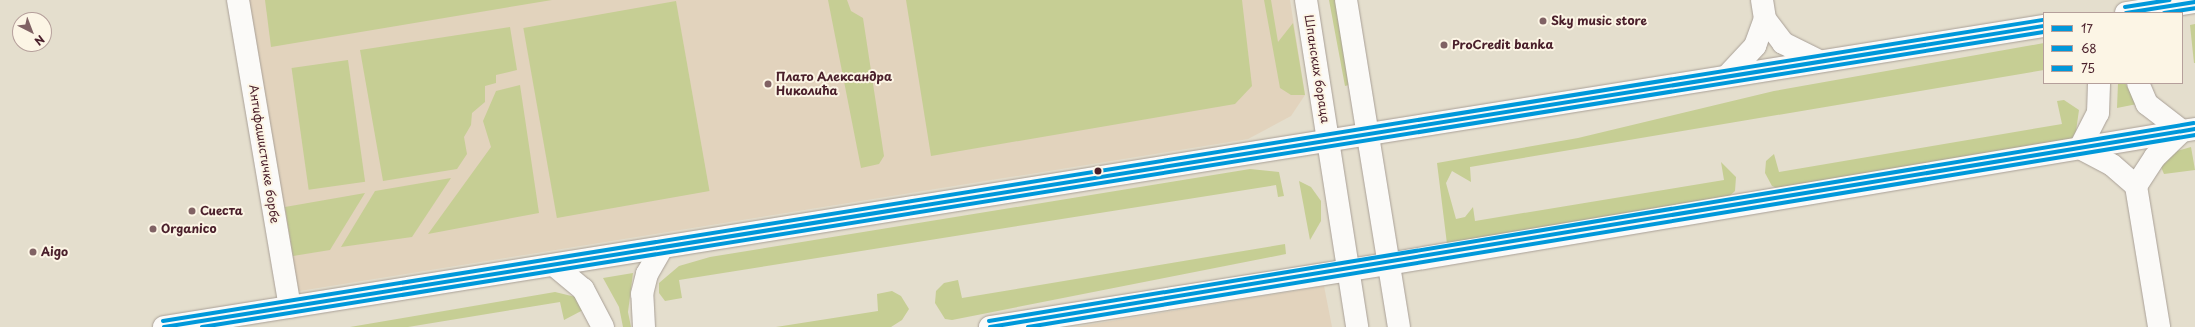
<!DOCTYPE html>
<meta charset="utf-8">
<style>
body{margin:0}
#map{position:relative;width:2195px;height:327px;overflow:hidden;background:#e4decd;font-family:"Playpen Sans",sans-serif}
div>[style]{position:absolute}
.built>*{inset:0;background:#e2d3bd}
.green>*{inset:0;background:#c6ce94;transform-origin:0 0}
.roads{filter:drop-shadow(0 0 1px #a9a097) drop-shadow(0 0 1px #a9a097)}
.minor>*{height:22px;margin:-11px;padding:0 11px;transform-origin:11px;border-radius:11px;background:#fbfaf8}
.tertiary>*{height:22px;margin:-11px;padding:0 11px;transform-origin:11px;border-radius:11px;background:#fbfaf8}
.bus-1>*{height:4px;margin:-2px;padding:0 2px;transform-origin:2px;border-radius:2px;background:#0098da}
.bus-2>*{height:4px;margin:-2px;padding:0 2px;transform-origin:2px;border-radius:2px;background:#0098da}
.bus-3>*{height:4px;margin:-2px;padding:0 2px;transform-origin:2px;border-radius:2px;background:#0098da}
.dots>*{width:11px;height:11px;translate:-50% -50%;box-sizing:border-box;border:2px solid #fcf5e5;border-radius:50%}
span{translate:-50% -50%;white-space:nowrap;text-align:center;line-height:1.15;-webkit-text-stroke:4px #fcf5e5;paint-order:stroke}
.poi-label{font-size:12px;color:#4a1f2b;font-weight:700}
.left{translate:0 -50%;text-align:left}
.street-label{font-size:12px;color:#4a1f2b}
.legend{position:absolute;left:2043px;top:12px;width:140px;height:72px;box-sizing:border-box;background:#fcf5e5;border:1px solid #b59f9b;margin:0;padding:5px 7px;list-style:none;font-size:12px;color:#4a1f2b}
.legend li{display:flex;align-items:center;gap:8px;height:20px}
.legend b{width:20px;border:1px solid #b59f9b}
.north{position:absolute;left:12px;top:12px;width:40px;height:40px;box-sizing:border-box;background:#fcf5e5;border:1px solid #b59f9b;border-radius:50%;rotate:138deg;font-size:11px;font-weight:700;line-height:16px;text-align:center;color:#4a1f2b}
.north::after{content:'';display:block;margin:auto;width:14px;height:18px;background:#806264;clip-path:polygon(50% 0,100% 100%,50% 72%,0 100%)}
</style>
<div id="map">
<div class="built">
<div style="clip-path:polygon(247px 0,1290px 0,1305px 95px,1291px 116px,1248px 139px,293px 292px)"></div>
<div style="clip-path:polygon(1324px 286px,1332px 327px,1075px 327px)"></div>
</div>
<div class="green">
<div style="clip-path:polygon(265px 0,552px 0,271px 47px)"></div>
<div style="clip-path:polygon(828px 0,847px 0,851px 11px,863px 18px,884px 156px,879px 164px,861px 168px)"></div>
<div style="clip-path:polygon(906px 0,1242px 0,1252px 86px,1235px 104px,931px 156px)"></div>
<div style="clip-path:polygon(1264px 0,1271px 0,1278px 42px,1293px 23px,1305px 95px,1291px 95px,1280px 88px)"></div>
<div style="clip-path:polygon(1329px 0,1336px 0,1349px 85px,1345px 86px)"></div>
<div style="left:676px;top:1px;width:193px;height:155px;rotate:80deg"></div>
<div style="clip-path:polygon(2195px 24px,2195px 63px,2194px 63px,2190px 25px)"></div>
<div style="clip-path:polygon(510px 27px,517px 70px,496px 75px,496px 83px,485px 86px,485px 102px,472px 113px,471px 125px,464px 137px,467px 154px,457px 169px,383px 181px,360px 50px)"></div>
<div style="clip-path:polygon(2044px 43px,2044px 70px,1470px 167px,1471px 182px,1452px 171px,1446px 183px,1456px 219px,1465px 217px,1473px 207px,1475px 221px,1724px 180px,1721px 162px,1736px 177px,1735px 191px,1724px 201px,1447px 244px,1437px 163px,1578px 138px,1774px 91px)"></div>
<div style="left:348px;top:60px;width:123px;height:57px;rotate:82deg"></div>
<div style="clip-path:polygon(2118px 83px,2125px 83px,2137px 104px,2117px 108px)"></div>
<div style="clip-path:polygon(520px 85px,539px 213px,428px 234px,491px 147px,483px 121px,496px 91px)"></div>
<div style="clip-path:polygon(2064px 100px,2079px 110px,2076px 131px,2071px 140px,1784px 191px,1772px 186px,1765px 173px,1766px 161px,1774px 154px,1779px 172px,2062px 124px,2057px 101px)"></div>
<div style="clip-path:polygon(2191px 147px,2195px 170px,2164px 174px,2161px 167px,2177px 151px)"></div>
<div style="clip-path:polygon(1250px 169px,1279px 172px,1284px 196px,1278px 197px,1276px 185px,679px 280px,682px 298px,665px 301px,659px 293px,659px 283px,679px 266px,710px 257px)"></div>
<div style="clip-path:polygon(451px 178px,412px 237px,341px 247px,375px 191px)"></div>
<div style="clip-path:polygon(1299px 181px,1311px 187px,1321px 201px,1321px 221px,1310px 240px)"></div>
<div style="clip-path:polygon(365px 193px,330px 250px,293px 256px,285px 207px)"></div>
<div style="clip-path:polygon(1285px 244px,1286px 254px,952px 320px,945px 319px,935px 303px,936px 291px,944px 283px,958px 280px,962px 298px)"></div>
<div style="clip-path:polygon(633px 273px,628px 312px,631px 327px,623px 327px,619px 307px,603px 278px)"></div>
<div style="clip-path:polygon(892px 291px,901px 296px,909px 309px,902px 320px,891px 327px,776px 327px,878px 311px,877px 294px)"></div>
<div style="clip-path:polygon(555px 292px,584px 299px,585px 309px,564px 320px,560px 302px,408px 327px,350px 327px)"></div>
</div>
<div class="roads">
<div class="minor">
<div style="left:238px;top:0;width:311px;rotate:80.4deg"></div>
<div style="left:1762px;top:0;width:19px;rotate:81deg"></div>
<div style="left:1765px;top:19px;width:30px;rotate:53deg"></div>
<div style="left:1783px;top:43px;width:40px;rotate:26.6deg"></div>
<div style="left:1728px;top:75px;width:40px;rotate:-47deg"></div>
<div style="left:1755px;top:46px;width:29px;rotate:-70deg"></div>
<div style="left:2080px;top:148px;width:36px;rotate:28deg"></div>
<div style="left:2112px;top:165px;width:32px;rotate:41deg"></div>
<div style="left:2136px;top:186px;width:143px;rotate:80.7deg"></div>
<div style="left:2136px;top:186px;width:35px;rotate:-57deg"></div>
<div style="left:2155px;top:157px;width:37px;rotate:-44deg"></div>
</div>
<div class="tertiary">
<div style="left:1306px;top:0;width:331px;rotate:81.1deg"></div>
<div style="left:1346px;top:0;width:331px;rotate:80.8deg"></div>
<div style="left:2126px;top:13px;width:70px;rotate:-9.1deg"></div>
<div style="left:2138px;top:83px;width:23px;rotate:67deg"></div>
<div style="left:2147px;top:104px;width:44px;rotate:37.6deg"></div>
<div style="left:2080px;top:148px;width:39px;rotate:-63deg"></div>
<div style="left:2098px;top:113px;width:30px;rotate:-88deg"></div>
<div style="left:554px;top:265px;width:38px;rotate:40deg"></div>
<div style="left:583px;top:289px;width:43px;rotate:62.2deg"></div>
<div style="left:164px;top:327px;width:1904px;rotate:-9.1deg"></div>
<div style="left:644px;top:327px;width:33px;rotate:-93deg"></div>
<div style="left:642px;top:294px;width:21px;rotate:-76deg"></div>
<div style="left:647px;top:274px;width:30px;rotate:-60deg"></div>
<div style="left:990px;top:327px;width:403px;rotate:-9deg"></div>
<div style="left:1388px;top:264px;width:818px;rotate:-9.5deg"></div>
</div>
</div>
<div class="bus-1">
<div style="left:2126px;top:13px;width:70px;rotate:-9.1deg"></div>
<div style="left:164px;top:327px;width:1904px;rotate:-9.1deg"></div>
<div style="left:990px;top:327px;width:1221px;rotate:-9.33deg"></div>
</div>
<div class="bus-2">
<div style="left:2164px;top:13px;width:31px;rotate:-9deg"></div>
<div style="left:202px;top:327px;width:1865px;rotate:-9.1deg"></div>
<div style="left:1028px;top:327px;width:1183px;rotate:-9.34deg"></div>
</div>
<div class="bus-3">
<div style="left:2125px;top:7px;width:45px;rotate:-9deg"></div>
<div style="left:163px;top:321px;width:1904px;rotate:-9.1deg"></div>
<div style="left:989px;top:321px;width:1221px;rotate:-9.33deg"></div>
</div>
<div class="dots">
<div style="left:1543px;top:21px;background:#806264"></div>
<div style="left:1444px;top:45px;background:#806264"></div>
<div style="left:768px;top:84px;background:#806264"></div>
<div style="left:1098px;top:171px;background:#4a1f2b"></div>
<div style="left:192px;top:211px;background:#806264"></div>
<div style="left:153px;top:229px;background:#806264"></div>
<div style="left:33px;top:252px;background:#806264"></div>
</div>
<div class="poi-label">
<span class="left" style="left:1551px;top:21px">Sky music store</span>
<span class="left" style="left:1452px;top:45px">ProCredit banka</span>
<span class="left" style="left:776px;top:84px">Плато Александра<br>Николића</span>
<span class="left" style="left:200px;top:211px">Сиеста</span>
<span class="left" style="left:161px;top:229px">Organico</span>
<span class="left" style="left:41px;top:252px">Aigo</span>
</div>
<div class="street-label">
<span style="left:1317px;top:69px;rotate:81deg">Шпанских бораца</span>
<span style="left:264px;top:154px;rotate:81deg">Антифашистичке борбе</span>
</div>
<ul class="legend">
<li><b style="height:5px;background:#0098da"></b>17</li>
<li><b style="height:5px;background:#0098da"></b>68</li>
<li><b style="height:5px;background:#0098da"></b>75</li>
</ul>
<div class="north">N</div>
</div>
